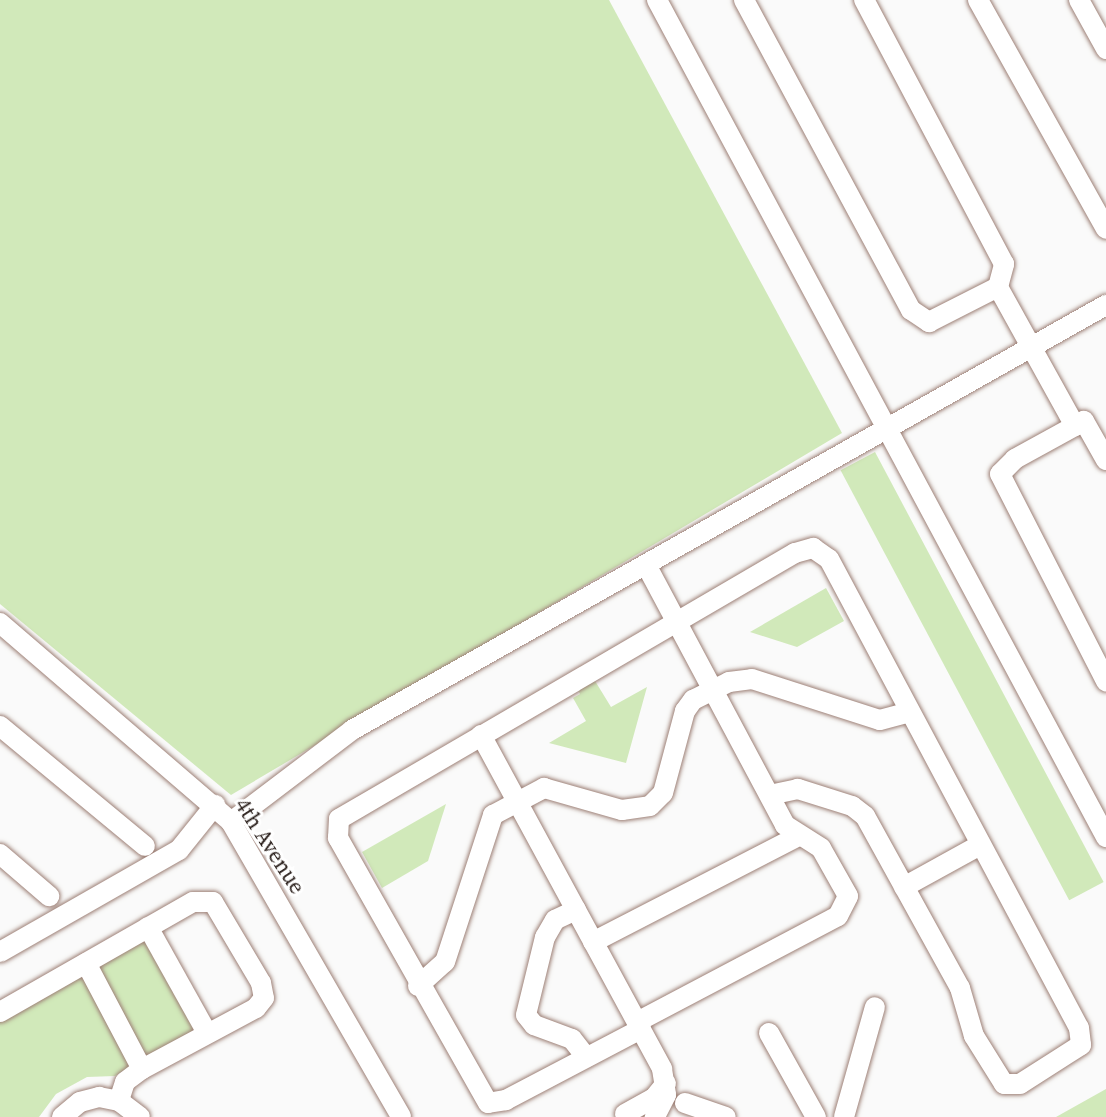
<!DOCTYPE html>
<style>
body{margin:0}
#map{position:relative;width:1106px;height:1117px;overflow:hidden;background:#fafafa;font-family:"Source Serif 4",serif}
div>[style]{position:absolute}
.green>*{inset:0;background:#d1e9ba;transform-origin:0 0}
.roads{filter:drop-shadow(0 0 2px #9d8076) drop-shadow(0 0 2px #9d8076)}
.minor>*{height:20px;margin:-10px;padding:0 10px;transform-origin:10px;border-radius:10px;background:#fff}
span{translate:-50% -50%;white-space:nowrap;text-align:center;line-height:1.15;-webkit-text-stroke:6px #fff;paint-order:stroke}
.street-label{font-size:22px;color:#281d19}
</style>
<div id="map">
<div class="green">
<div style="clip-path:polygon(0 0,609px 0,842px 433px,231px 795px,0 604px)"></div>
<div style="left:875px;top:452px;width:487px;height:39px;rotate:62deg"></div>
<div style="clip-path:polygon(826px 588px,844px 621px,797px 647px,750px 632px)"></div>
<div style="clip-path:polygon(592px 676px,611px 707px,647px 687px,626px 763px,549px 743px,586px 721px,573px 698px,580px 694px,576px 686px)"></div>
<div style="clip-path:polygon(446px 804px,428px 861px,382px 888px,362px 852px)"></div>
<div style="left:146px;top:939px;width:104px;height:59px;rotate:61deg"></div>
<div style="clip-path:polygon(83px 974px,133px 1065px,115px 1076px,87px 1077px,56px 1094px,39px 1117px,0 1117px,0 1022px)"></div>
<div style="clip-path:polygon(1106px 1089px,1106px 1117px,1056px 1117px)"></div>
</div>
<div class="roads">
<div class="minor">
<div style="left:657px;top:0;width:950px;rotate:61.79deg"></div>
<div style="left:744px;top:0;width:352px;rotate:61.7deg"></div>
<div style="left:911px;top:310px;width:22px;rotate:34deg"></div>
<div style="left:929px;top:322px;width:77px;rotate:-26.9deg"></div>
<div style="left:998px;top:287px;width:24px;rotate:-75deg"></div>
<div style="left:1004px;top:264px;width:299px;rotate:-117.9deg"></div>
<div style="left:978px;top:0;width:262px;rotate:60.8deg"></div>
<div style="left:1079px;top:0;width:56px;rotate:61.1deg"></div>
<div style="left:998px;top:287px;width:159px;rotate:61deg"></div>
<div style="left:1106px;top:460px;width:45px;rotate:-119.4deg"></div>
<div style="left:1084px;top:421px;width:79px;rotate:151.2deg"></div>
<div style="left:1015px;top:459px;width:21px;rotate:135deg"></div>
<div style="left:1000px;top:474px;width:233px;rotate:62.9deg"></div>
<div style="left:0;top:623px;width:305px;rotate:40.7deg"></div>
<div style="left:231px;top:822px;width:340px;rotate:60deg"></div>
<div style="left:0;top:726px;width:188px;rotate:39.6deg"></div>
<div style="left:481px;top:735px;width:380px;rotate:61.5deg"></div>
<div style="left:662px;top:1069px;width:26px;rotate:81deg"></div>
<div style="left:666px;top:1095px;width:25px;rotate:117deg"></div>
<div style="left:231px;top:822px;width:152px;rotate:-37.2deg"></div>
<div style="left:352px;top:730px;width:866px;rotate:-29.41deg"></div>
<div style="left:0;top:854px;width:65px;rotate:40.6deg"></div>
<div style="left:904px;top:887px;width:87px;rotate:-28.9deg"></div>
<div style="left:576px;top:910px;width:23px;rotate:155deg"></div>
<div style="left:555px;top:920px;width:20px;rotate:120deg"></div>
<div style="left:545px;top:937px;width:80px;rotate:103.7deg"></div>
<div style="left:526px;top:1015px;width:13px;rotate:51deg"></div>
<div style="left:534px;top:1025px;width:40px;rotate:20.2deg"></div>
<div style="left:572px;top:1039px;width:23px;rotate:52deg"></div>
<div style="left:148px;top:927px;width:121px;rotate:60.9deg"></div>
<div style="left:593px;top:942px;width:231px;rotate:-27.3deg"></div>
<div style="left:0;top:952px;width:206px;rotate:-29.7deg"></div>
<div style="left:179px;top:850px;width:58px;rotate:-51.3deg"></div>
<div style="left:86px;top:963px;width:120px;rotate:62.2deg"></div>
<div style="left:142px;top:1069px;width:21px;rotate:143deg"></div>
<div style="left:125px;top:1082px;width:20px;rotate:108deg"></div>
<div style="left:418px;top:986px;width:36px;rotate:-42deg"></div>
<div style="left:445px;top:962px;width:155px;rotate:-71.9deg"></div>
<div style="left:493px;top:815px;width:58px;rotate:-27.9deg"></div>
<div style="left:544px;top:788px;width:81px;rotate:15.8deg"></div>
<div style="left:622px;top:810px;width:28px;rotate:-8deg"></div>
<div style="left:650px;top:806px;width:18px;rotate:-45deg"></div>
<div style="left:663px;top:793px;width:85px;rotate:-75deg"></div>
<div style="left:685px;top:711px;width:14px;rotate:-54deg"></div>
<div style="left:693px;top:700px;width:40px;rotate:-26.6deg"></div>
<div style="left:729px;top:682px;width:23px;rotate:-7deg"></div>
<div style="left:752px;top:679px;width:134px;rotate:17.8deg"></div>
<div style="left:880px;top:720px;width:30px;rotate:-15deg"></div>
<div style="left:0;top:1012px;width:222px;rotate:-29.7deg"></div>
<div style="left:193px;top:902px;width:20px"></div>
<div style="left:213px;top:902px;width:94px;rotate:59.3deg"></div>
<div style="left:261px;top:983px;width:15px;rotate:79deg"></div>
<div style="left:264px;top:998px;width:13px;rotate:129deg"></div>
<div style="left:256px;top:1008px;width:129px;rotate:151.8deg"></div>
<div style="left:637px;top:1022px;width:227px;rotate:-27.8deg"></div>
<div style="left:838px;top:916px;width:22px;rotate:-63deg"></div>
<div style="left:848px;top:896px;width:55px;rotate:-119.4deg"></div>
<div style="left:821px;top:848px;width:43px;rotate:-147.4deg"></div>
<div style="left:785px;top:825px;width:295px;rotate:-118.1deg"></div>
<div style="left:641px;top:1029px;width:153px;rotate:152.3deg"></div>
<div style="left:506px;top:1100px;width:18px;rotate:171deg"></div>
<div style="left:488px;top:1103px;width:305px;rotate:-119.5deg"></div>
<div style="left:338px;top:838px;width:19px;rotate:-87deg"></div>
<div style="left:339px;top:819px;width:528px;rotate:-30.26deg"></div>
<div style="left:795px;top:553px;width:19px;rotate:-16deg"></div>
<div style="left:813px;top:548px;width:19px;rotate:35deg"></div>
<div style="left:829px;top:559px;width:531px;rotate:61.94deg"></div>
<div style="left:1079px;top:1028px;width:17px;rotate:83deg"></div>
<div style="left:1081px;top:1045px;width:72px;rotate:147.4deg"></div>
<div style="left:1020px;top:1084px;width:16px;rotate:180deg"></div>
<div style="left:1004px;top:1084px;width:57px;rotate:-122deg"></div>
<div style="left:974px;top:1036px;width:50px;rotate:-106.3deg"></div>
<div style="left:960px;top:988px;width:196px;rotate:-118.9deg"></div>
<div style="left:865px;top:816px;width:16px;rotate:-142deg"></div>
<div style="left:852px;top:806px;width:57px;rotate:-162.5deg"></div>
<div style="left:798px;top:789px;width:29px;rotate:168deg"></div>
<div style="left:769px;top:1033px;width:96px;rotate:60.8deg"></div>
<div style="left:685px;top:1103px;width:43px;rotate:18.9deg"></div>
<div style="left:625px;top:1114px;width:33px;rotate:-29deg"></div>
<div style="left:654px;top:1098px;width:19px;rotate:-51deg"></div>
<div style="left:62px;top:1117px;width:23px;rotate:-40deg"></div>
<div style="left:80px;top:1102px;width:20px;rotate:-15deg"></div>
<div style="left:99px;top:1097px;width:20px;rotate:11deg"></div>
<div style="left:119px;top:1101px;width:26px;rotate:37deg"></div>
<div style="left:844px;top:1117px;width:114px;rotate:-74.3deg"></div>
</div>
</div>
<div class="street-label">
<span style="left:270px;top:846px;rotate:57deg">4th Avenue</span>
</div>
</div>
